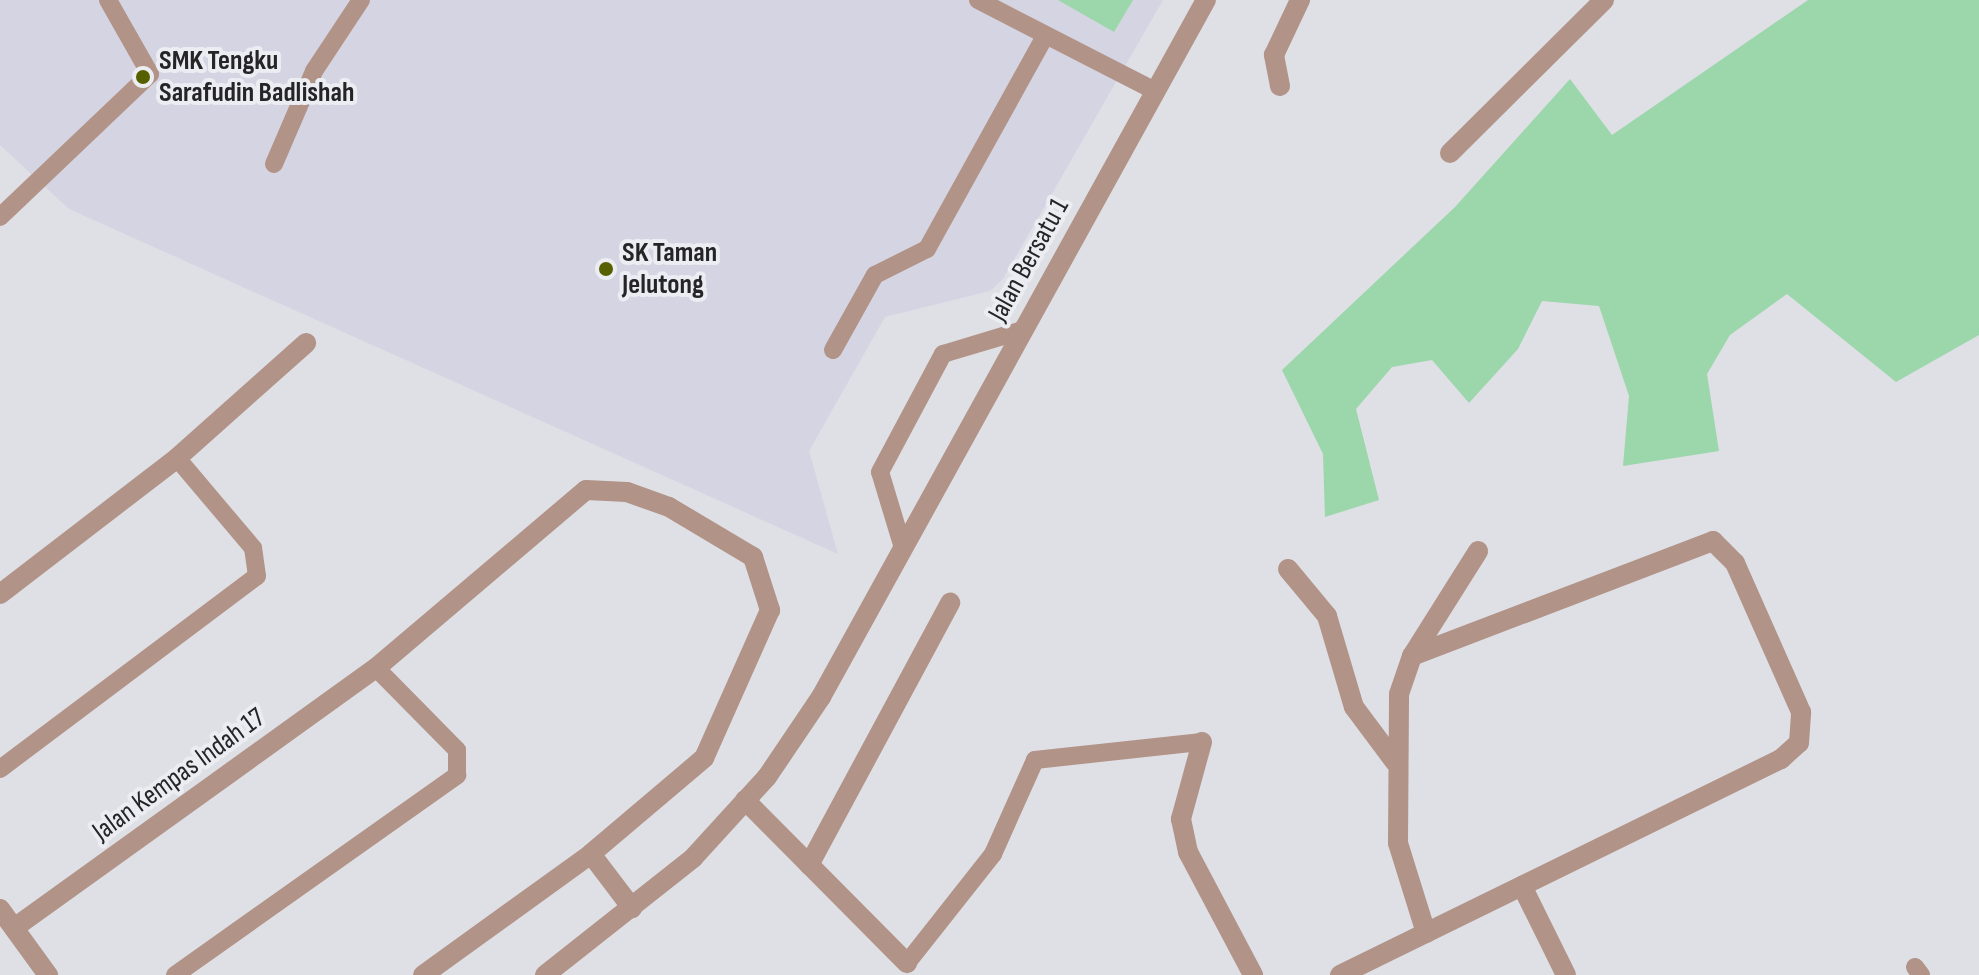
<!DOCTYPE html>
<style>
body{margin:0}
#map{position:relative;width:1979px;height:975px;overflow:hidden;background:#dfdfe6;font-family:"Sofia Sans Condensed",sans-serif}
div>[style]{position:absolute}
.built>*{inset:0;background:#d5d4e2}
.green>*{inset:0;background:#9bd7ab}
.service>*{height:18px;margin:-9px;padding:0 9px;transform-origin:9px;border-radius:9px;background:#b19387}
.minor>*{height:20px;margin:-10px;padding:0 10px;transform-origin:10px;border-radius:10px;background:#b19387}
.dots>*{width:22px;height:22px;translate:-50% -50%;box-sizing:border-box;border:4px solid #ececf3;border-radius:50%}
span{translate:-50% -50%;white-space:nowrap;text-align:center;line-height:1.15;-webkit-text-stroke:8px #ececf3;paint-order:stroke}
.poi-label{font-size:28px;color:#252527;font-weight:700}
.left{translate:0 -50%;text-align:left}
.street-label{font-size:28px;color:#252527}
</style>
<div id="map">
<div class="built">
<div style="clip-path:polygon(0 0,1163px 0,1003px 279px,990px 291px,885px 317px,809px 451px,838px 554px,69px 209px,0 145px)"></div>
</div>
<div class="green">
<div style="clip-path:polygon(1058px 0,1133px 0,1114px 32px)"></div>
<div style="clip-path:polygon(1808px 0,1979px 0,1979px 335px,1896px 382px,1787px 294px,1730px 335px,1707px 374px,1719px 451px,1623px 466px,1629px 396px,1599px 306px,1542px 301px,1518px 349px,1469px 403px,1432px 360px,1392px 367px,1356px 409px,1379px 500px,1325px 517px,1323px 454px,1282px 370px,1455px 207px,1570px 79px,1612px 135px)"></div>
</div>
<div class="service">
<div style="left:978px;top:0;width:197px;rotate:27.2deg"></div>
<div style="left:274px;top:164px;width:101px;rotate:-66.7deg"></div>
<div style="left:314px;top:71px;width:85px;rotate:-56.5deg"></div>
<div style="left:0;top:217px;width:207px;rotate:-43.6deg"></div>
<div style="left:150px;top:74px;width:85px;rotate:-119.6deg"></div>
<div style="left:833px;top:350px;width:86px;rotate:-60.8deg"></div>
<div style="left:875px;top:275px;width:58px;rotate:-26.6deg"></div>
<div style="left:927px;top:249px;width:244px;rotate:-61deg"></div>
<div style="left:903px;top:548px;width:79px;rotate:-106.8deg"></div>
<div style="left:880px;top:472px;width:134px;rotate:-61.9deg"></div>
<div style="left:943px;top:354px;width:84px;rotate:-16.7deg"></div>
<div style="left:0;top:769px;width:321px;rotate:-36.9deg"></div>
<div style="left:257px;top:576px;width:28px;rotate:-98deg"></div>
<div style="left:253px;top:548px;width:118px;rotate:-130.2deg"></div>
<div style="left:907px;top:963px;width:139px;rotate:-51.7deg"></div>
<div style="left:993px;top:854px;width:103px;rotate:-65.9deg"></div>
<div style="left:1035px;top:760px;width:168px;rotate:-6.2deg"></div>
<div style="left:1915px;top:967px;width:10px;rotate:53deg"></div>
<div style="left:175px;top:975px;width:346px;rotate:-35.3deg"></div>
<div style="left:457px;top:775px;width:25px;rotate:-90deg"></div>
<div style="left:457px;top:750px;width:115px;rotate:-134.6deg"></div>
</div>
<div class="minor">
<div style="left:1280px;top:86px;width:32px;rotate:-101deg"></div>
<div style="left:1274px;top:55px;width:61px;rotate:-64.7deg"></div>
<div style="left:1450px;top:153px;width:217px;rotate:-44.8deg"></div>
<div style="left:1288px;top:569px;width:61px;rotate:50.3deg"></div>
<div style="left:1327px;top:616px;width:95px;rotate:73.5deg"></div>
<div style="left:1354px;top:707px;width:69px;rotate:53.3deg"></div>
<div style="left:0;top:594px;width:223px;rotate:-37.5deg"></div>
<div style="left:177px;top:458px;width:173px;rotate:-41.7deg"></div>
<div style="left:1202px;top:742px;width:80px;rotate:105.3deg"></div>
<div style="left:1181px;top:819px;width:34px;rotate:78deg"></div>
<div style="left:1188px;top:852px;width:139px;rotate:62.1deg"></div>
<div style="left:745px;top:800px;width:230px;rotate:45.2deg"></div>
<div style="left:591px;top:854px;width:68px;rotate:52.8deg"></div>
<div style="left:809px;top:865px;width:298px;rotate:-61.7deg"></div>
<div style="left:1522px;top:886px;width:99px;rotate:63.7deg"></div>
<div style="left:0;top:909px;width:82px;rotate:54deg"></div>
<div style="left:14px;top:928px;width:446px;rotate:-35.7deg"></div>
<div style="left:376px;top:668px;width:275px;rotate:-40.3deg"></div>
<div style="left:586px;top:490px;width:41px;rotate:2.8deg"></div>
<div style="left:627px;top:492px;width:45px;rotate:19.7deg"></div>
<div style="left:669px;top:507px;width:98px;rotate:30.8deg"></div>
<div style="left:753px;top:557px;width:56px;rotate:72.2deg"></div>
<div style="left:770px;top:610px;width:162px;rotate:114deg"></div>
<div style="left:704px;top:758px;width:148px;rotate:139.7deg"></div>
<div style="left:591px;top:854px;width:207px;rotate:144.2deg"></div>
<div style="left:1426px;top:933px;width:94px;rotate:-107.3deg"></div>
<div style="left:1398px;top:843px;width:149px;rotate:-89.6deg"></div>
<div style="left:1399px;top:694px;width:40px;rotate:-71.1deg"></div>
<div style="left:1412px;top:656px;width:124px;rotate:-57.8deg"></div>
<div style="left:545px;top:975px;width:189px;rotate:-38.3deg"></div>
<div style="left:693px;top:858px;width:110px;rotate:-47.6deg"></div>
<div style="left:767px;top:777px;width:97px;rotate:-56deg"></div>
<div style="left:821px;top:697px;width:796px;rotate:-61.09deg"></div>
<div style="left:1340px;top:975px;width:491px;rotate:-26.1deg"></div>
<div style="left:1781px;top:759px;width:24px;rotate:-42deg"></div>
<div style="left:1799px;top:743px;width:31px;rotate:-86deg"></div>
<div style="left:1801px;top:712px;width:163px;rotate:-113.9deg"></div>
<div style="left:1735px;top:563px;width:31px;rotate:-135deg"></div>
<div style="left:1713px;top:541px;width:322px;rotate:159.1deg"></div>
</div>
<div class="dots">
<div style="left:143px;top:77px;background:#576000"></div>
<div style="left:606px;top:269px;background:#576000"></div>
</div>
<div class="poi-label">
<span class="left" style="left:159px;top:77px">SMK Tengku<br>Sarafudin Badlishah</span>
<span class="left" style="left:622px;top:269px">SK Taman<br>Jelutong</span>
</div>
<div class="street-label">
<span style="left:1029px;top:260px;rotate:-61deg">Jalan Bersatu 1</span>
<span style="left:179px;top:775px;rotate:-36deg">Jalan Kempas Indah 17</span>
</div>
</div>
